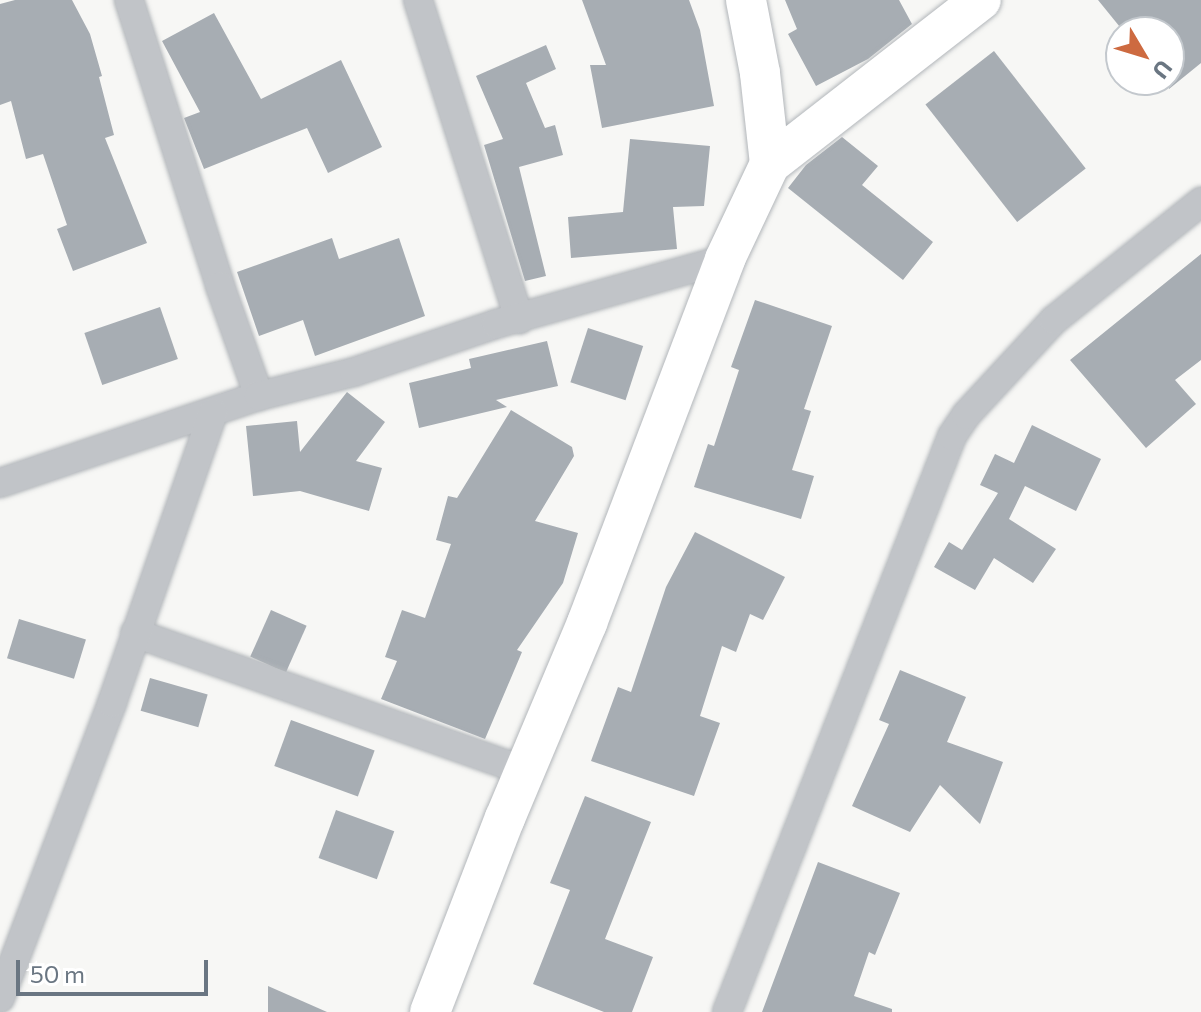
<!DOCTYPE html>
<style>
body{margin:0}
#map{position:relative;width:1201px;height:1012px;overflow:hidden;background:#f7f7f5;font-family:Commissioner,sans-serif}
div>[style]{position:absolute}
.building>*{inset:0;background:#a7adb3;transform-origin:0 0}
.roads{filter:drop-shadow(0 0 2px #b2b6ba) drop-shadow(0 0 2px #b2b6ba)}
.street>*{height:28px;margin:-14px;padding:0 14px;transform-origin:14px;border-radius:14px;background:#c1c4c8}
.secondary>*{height:40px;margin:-20px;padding:0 20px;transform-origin:20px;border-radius:20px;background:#fff}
span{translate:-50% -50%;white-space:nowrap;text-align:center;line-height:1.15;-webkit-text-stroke:8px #fff;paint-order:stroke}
.north{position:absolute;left:1105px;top:16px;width:80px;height:80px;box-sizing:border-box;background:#fff;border:2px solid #c3c8cd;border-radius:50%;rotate:128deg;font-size:22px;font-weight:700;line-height:32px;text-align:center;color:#6a7682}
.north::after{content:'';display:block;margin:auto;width:28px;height:36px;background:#cd6a40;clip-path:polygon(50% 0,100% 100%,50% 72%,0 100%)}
.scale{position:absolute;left:16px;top:960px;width:192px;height:36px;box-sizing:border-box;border:4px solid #6a7682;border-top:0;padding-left:10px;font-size:24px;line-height:28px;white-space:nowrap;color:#6a7682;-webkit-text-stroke:6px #fff;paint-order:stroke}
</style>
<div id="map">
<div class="building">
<div style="clip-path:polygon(15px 0,72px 0,90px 34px,102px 76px,99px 77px,114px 135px,105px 138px,147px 243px,73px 271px,57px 229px,67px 225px,43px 154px,26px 159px,11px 101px,0 105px,0 4px)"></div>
<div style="clip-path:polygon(582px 0,689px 0,700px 30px,714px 106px,602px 128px,590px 65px,606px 65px)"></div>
<div style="clip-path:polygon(785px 0,899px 0,912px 24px,868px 59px,816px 86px,788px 34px,797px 29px)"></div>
<div style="clip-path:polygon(1098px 0,1201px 0,1201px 63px,1169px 89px,1169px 32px,1124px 32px)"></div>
<div style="clip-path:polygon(214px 13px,261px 99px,341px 60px,382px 147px,328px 173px,307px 128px,204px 169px,184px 118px,200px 112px,162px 41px)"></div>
<div style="clip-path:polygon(546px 45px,556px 69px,526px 83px,545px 128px,555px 125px,563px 155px,519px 167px,546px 276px,525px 281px,484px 145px,503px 139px,476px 76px)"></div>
<div style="left:994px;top:51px;width:149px;height:87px;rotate:52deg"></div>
<div style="clip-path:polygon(842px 137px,878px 166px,862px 185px,933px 242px,903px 280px,788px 188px,806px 165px)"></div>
<div style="clip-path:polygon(630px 139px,710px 146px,704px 206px,673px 207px,677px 249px,571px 258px,568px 217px,623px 212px)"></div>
<div style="clip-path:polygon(332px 238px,339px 259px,399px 238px,425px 316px,315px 356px,303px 320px,259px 336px,237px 272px)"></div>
<div style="clip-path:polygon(1201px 254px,1201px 360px,1175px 380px,1196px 404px,1146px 448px,1070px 360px)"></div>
<div style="clip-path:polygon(755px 300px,832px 326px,804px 409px,811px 411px,792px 470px,814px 476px,801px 519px,694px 487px,708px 444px,714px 446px,739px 370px,731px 367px)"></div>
<div style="left:160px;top:307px;width:55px;height:80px;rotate:71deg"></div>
<div style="left:588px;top:328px;width:58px;height:57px;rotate:18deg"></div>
<div style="clip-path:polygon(547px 341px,558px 386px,496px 400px,507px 407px,419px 428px,409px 383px,471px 368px,469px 359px)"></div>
<div style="clip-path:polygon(347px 392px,385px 422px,356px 461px,382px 468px,369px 511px,300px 491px,253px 496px,246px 426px,297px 421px,300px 452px)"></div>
<div style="clip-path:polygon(511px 410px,572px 447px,574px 456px,535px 521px,578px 533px,563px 583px,517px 650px,522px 652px,485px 739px,381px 699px,397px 661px,385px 657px,402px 610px,425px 618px,451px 544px,436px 540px,448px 496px,457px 498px)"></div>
<div style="clip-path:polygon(1032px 425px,1101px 459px,1076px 511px,1025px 486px,1009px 519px,1056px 549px,1033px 583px,994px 558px,975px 590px,934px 567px,949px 542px,962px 550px,998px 493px,980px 485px,995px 454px,1014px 463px)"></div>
<div style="clip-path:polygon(695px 532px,785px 577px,763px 620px,750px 614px,736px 652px,722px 646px,700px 716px,720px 723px,694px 796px,591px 761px,618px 687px,631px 692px,666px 587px)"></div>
<div style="left:271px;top:610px;width:39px;height:51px;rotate:24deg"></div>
<div style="left:19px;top:619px;width:70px;height:41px;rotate:17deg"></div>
<div style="clip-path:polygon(900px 670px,966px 697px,947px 742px,1003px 762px,980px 824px,940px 785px,910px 832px,852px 806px,889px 724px,879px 720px)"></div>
<div style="left:150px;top:678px;width:60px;height:34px;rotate:16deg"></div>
<div style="left:291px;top:720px;width:89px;height:49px;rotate:20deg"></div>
<div style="clip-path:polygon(585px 796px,651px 822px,605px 939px,653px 957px,632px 1012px,604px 1012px,533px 984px,570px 890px,550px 883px)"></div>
<div style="left:336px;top:810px;width:62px;height:51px;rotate:20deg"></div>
<div style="clip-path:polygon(818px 862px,900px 893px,875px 955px,869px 952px,854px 996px,892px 1009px,892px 1012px,762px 1012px)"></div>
<div style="clip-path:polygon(268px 986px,327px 1012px,268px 1012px)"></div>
</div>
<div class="roads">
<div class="street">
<div style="left:129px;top:0;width:300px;rotate:72.3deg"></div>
<div style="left:220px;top:286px;width:117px;rotate:70.5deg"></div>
<div style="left:418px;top:0;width:335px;rotate:72.4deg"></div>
<div style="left:0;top:483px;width:273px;rotate:-18.6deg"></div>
<div style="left:259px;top:396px;width:98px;rotate:-14.2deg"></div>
<div style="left:354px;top:372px;width:150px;rotate:-18.7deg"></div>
<div style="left:496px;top:324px;width:238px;rotate:-15.8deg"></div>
<div style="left:135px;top:633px;width:414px;rotate:19.5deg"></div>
<div style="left:0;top:998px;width:316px;rotate:-69.2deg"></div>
<div style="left:112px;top:703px;width:307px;rotate:-70.8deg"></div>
<div style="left:727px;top:1012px;width:618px;rotate:-68.66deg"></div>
<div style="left:952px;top:436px;width:25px;rotate:-56deg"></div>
<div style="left:966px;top:415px;width:129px;rotate:-47.2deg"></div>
<div style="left:1054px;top:320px;width:189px;rotate:-38.8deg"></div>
</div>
<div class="secondary">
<div style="left:770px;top:164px;width:267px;rotate:-37.9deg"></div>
<div style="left:430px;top:1012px;width:208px;rotate:-68.9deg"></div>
<div style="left:505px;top:818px;width:212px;rotate:-67.2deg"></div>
<div style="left:587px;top:623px;width:389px;rotate:-69.2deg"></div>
<div style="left:725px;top:259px;width:105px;rotate:-64.7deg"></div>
<div style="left:770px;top:164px;width:92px;rotate:-96.3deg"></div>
<div style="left:760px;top:73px;width:74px;rotate:-100.9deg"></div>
</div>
</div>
<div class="north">U</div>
<div class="scale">50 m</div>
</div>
